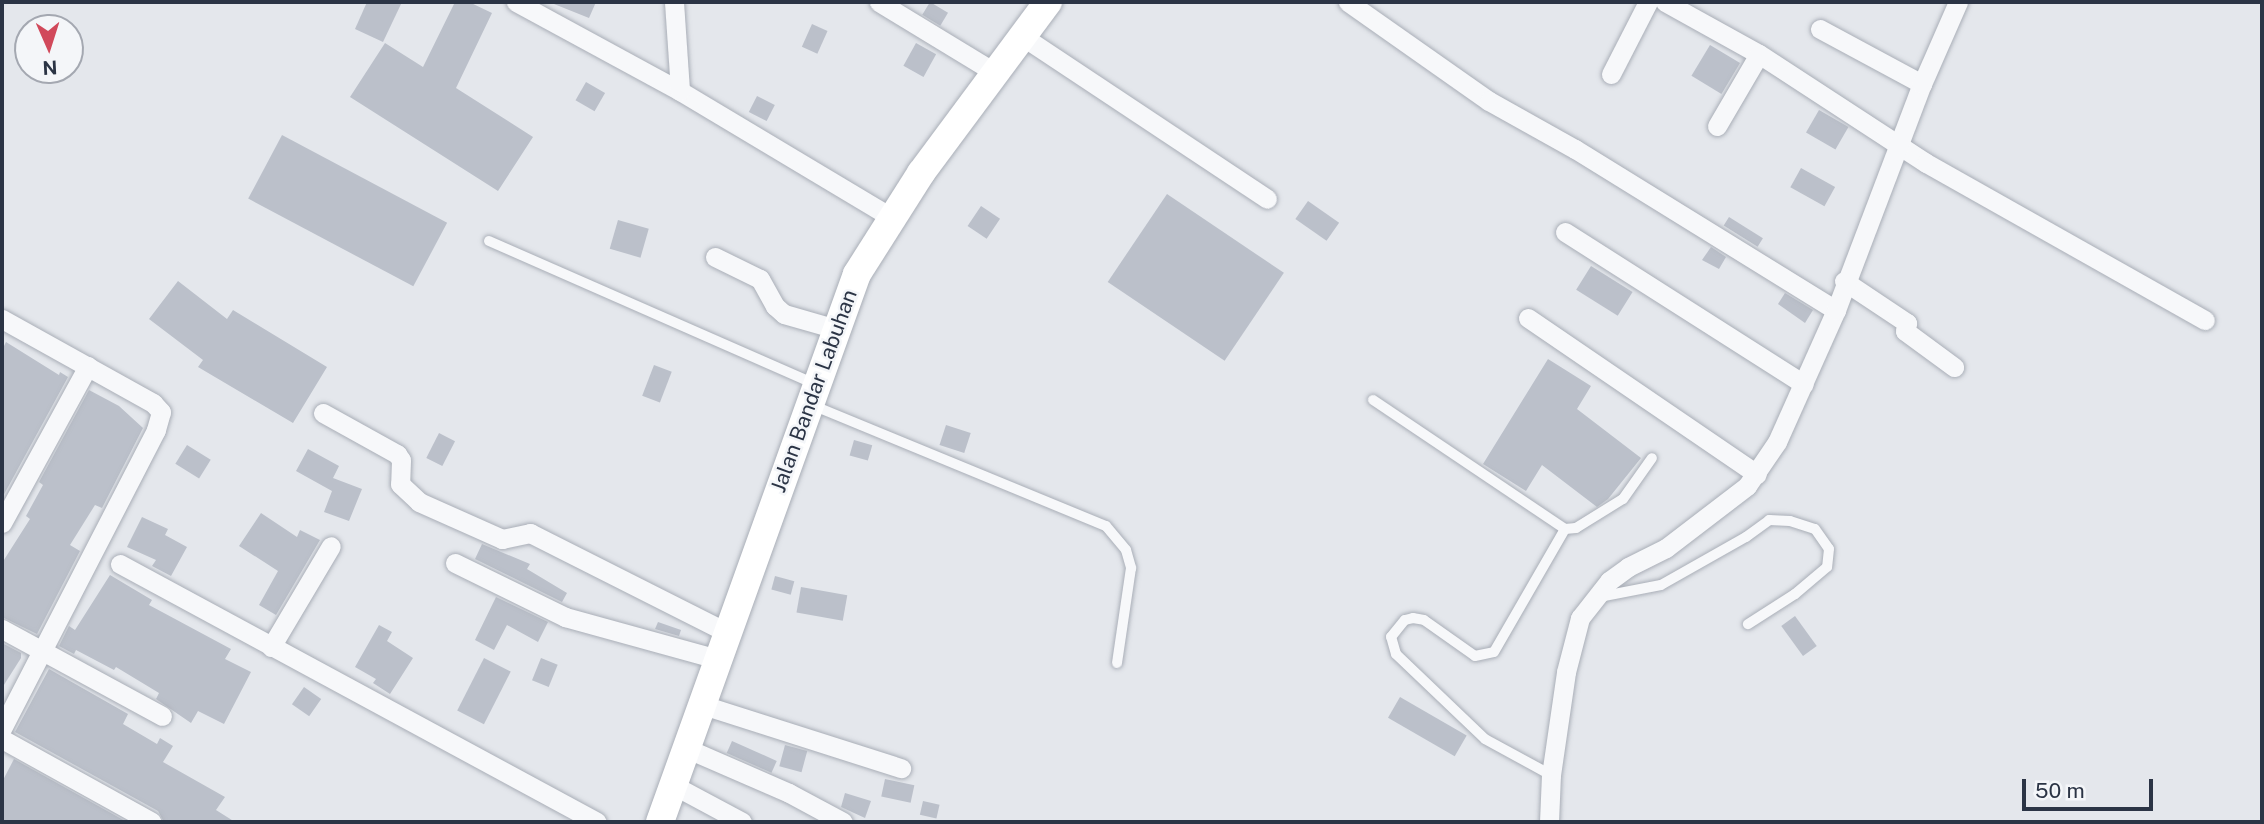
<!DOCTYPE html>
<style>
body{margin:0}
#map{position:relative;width:2264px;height:824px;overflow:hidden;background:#e4e7ec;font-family:"Public Sans",sans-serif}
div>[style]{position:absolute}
.building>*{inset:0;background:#bbc0ca;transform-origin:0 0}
.roads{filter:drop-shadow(0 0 2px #a9aeb7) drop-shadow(0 0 2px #a9aeb7)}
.service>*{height:10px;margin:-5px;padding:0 5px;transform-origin:5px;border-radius:5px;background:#f7f8fa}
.minor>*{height:19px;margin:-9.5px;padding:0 9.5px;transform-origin:9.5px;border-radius:9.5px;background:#f7f8fa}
.secondary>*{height:28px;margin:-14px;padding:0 14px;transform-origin:14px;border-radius:14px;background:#fff}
span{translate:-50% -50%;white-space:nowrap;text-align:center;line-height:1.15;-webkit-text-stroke:5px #f4f6f9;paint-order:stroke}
.street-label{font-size:21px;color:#2b3445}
.frame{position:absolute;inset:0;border:4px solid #2b3445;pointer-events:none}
.north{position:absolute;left:14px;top:14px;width:70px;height:70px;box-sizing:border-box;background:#f4f6f9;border:2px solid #a4a8b1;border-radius:50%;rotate:177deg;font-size:19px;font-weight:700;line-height:28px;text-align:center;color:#2b3445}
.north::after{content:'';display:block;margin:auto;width:24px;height:32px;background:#d1495b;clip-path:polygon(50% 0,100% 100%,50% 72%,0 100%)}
.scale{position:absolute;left:2022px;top:779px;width:131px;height:32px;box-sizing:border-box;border:4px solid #2b3445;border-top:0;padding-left:9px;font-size:21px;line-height:24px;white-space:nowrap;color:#2b3445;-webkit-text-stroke:5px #f4f6f9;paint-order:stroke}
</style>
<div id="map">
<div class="building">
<div style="clip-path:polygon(367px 2px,402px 2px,383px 42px,355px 29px)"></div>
<div style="clip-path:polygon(455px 2px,469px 2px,492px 13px,456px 88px,533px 137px,498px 191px,350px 97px,385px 43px,423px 67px)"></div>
<div style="clip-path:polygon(549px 2px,596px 2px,589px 18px)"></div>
<div style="left:930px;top:2px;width:21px;height:15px;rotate:31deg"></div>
<div style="left:812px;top:24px;width:17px;height:25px;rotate:24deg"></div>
<div style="left:916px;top:43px;width:23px;height:26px;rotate:29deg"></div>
<div style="left:1710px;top:45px;width:35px;height:36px;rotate:31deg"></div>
<div style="left:586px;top:82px;width:22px;height:21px;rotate:30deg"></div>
<div style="left:757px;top:96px;width:20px;height:18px;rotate:27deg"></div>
<div style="left:1819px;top:110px;width:34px;height:26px;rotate:30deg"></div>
<div style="left:282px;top:135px;width:187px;height:72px;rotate:28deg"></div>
<div style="left:1801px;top:168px;width:39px;height:22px;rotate:29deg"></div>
<div style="left:1167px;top:194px;width:141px;height:106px;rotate:34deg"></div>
<div style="left:1308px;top:201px;width:38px;height:22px;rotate:35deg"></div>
<div style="left:981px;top:206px;width:23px;height:24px;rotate:34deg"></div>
<div style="left:1729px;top:217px;width:40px;height:10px;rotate:32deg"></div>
<div style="left:618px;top:220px;width:32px;height:30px;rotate:16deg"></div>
<div style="clip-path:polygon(1711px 247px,1726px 257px,1719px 269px,1702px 260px)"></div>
<div style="left:1591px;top:266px;width:49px;height:28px;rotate:32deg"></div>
<div style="clip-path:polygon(178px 281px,227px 319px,233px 310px,327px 367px,293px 423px,198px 367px,203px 360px,149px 319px)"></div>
<div style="clip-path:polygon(1785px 293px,1813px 310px,1805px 323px,1778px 304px)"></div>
<div style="clip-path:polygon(6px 342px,59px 375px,60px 372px,68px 377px,2px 498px,2px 350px)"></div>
<div style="clip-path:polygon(1548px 359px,1591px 386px,1577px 409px,1641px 458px,1608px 499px,1597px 507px,1542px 465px,1526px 491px,1483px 464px)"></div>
<div style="left:654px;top:365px;width:19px;height:33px;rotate:21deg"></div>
<div style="clip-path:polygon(89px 390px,119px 406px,143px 428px,102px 508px,95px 505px,70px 545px,80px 551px,37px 634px,2px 617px,2px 563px,30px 519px,26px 516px,43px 485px,39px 482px)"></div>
<div style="left:946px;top:425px;width:26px;height:21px;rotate:18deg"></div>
<div style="left:439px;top:433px;width:18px;height:28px;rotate:27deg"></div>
<div style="left:854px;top:440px;width:19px;height:16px;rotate:16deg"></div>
<div style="left:187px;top:445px;width:28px;height:22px;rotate:32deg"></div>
<div style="clip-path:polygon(308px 449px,339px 466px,333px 478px,362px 489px,349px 521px,324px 512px,332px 491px,296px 471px)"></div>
<div style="clip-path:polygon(261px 513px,297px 537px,300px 530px,320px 540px,276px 615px,259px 605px,278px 571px,239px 546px)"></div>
<div style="clip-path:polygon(142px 517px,168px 529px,165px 535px,187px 547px,171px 576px,152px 566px,156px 560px,127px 547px)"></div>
<div style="clip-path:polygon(482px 544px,530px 564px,527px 569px,567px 593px,562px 602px,475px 559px)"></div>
<div style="clip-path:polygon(110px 575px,152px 600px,149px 605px,231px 649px,225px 659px,251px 672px,224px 724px,198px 711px,191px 723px,156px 699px,159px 693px,116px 667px,114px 670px,76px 650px,74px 654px,59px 646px,69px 626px,75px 630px)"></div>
<div style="left:775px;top:576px;width:20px;height:14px;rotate:15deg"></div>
<div style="left:801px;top:587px;width:47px;height:26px;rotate:10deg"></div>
<div style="clip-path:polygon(496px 597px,548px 622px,538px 642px,507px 625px,494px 650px,475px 640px)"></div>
<div style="left:1795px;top:616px;width:37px;height:17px;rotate:54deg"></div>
<div style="clip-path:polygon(658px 622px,681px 630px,679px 636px,655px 629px)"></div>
<div style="clip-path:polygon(379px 625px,392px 632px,387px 641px,413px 658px,390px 694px,373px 683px,376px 679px,355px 667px)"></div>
<div style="clip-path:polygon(2px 643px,21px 653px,21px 658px,2px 688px)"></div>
<div style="left:484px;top:658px;width:30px;height:59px;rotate:27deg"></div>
<div style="left:541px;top:658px;width:18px;height:24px;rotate:22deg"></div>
<div style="clip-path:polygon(49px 669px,128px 714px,123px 724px,157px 744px,160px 738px,173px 746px,163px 762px,225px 797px,216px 810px,235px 822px,164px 822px,158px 811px,15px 732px)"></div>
<div style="left:304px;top:687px;width:21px;height:21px;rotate:35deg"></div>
<div style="left:1400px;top:697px;width:77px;height:24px;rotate:30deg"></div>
<div style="left:732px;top:741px;width:49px;height:13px;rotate:24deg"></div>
<div style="left:785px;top:745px;width:23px;height:22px;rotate:15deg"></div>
<div style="clip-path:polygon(14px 759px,127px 822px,2px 822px,2px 782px)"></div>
<div style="left:885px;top:779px;width:30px;height:18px;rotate:12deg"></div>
<div style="clip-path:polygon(845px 793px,871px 801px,865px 818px,841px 807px)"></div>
<div style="left:923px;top:801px;width:17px;height:14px;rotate:13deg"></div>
</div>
<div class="roads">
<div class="service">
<div style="left:489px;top:241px;width:355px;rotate:23.7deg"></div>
<div style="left:1373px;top:400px;width:231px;rotate:33.9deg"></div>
<div style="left:812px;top:405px;width:318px;rotate:22.4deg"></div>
<div style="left:1106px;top:526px;width:31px;rotate:50deg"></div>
<div style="left:1126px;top:550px;width:19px;rotate:74deg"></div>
<div style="left:1131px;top:568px;width:96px;rotate:98.4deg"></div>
<div style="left:1599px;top:597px;width:63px;rotate:-11deg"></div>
<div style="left:1661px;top:585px;width:98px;rotate:-29.5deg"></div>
<div style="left:1746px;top:537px;width:29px;rotate:-36deg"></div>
<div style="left:1769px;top:520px;width:21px;rotate:3deg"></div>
<div style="left:1790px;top:521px;width:26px;rotate:18deg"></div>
<div style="left:1815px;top:529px;width:24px;rotate:55deg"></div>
<div style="left:1829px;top:549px;width:18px;rotate:96deg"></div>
<div style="left:1827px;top:567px;width:42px;rotate:139.8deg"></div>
<div style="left:1795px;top:594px;width:56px;rotate:147.4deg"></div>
<div style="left:1551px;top:775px;width:75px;rotate:-151.4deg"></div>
<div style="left:1485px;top:739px;width:123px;rotate:-136.3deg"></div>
<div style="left:1396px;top:654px;width:18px;rotate:-106deg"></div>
<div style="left:1391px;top:637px;width:22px;rotate:-51deg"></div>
<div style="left:1405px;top:620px;width:8px;rotate:-14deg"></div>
<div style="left:1413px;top:618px;width:11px;rotate:10deg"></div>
<div style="left:1424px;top:620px;width:62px;rotate:35.2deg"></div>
<div style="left:1475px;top:656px;width:19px;rotate:-12deg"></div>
<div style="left:1494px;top:652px;width:142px;rotate:-60deg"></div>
<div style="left:1565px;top:529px;width:11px;rotate:-5deg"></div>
<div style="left:1576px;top:528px;width:55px;rotate:-31.7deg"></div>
<div style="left:1623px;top:499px;width:50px;rotate:-54.7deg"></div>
</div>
<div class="minor">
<div style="left:516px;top:2px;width:187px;rotate:28.5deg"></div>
<div style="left:680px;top:91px;width:247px;rotate:30.9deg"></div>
<div style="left:674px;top:2px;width:89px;rotate:86.1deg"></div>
<div style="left:879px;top:2px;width:135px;rotate:31.3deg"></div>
<div style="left:1348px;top:2px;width:172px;rotate:35.1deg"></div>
<div style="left:1489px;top:101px;width:98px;rotate:29.2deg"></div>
<div style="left:1575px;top:149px;width:307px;rotate:31.7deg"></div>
<div style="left:1665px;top:2px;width:107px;rotate:29deg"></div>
<div style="left:1759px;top:54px;width:199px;rotate:33.1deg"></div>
<div style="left:1926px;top:163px;width:320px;rotate:29.4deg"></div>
<div style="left:1820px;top:29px;width:116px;rotate:28.3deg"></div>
<div style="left:1022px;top:36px;width:294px;rotate:33.6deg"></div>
<div style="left:1611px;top:74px;width:81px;rotate:-62.8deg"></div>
<div style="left:1717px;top:126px;width:83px;rotate:-59.7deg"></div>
<div style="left:1565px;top:232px;width:283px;rotate:32.5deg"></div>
<div style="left:715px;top:257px;width:50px;rotate:26.1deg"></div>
<div style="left:760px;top:279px;width:31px;rotate:61deg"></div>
<div style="left:775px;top:306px;width:12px;rotate:42deg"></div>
<div style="left:784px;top:314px;width:54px;rotate:16.1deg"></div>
<div style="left:1844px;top:281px;width:76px;rotate:33.7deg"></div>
<div style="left:1907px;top:323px;width:8px;rotate:104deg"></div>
<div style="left:1905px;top:331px;width:61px;rotate:36.3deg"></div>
<div style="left:1528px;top:318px;width:277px;rotate:34.3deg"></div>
<div style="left:2px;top:319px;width:173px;rotate:29.1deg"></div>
<div style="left:153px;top:403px;width:12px;rotate:48deg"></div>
<div style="left:161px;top:412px;width:19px;rotate:106deg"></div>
<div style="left:156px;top:430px;width:336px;rotate:117.3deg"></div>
<div style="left:323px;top:413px;width:85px;rotate:29deg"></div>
<div style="left:397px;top:454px;width:7px;rotate:56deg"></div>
<div style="left:401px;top:460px;width:24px;rotate:92deg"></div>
<div style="left:400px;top:484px;width:26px;rotate:43deg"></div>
<div style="left:419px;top:502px;width:91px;rotate:24deg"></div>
<div style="left:502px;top:539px;width:29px;rotate:-12deg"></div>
<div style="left:530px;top:533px;width:222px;rotate:26.8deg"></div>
<div style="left:2px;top:523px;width:179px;rotate:-61.3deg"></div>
<div style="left:455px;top:563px;width:123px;rotate:26.1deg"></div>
<div style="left:565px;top:617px;width:159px;rotate:15.4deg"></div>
<div style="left:120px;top:564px;width:542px;rotate:28.41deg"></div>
<div style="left:2px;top:629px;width:182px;rotate:28.5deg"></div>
<div style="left:271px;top:647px;width:117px;rotate:-59.3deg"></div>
<div style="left:703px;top:705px;width:208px;rotate:17.7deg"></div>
<div style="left:2px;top:739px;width:171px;rotate:29deg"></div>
<div style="left:688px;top:749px;width:110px;rotate:23.5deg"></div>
<div style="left:789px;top:793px;width:61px;rotate:28.2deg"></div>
<div style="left:675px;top:786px;width:76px;rotate:28.2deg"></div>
<div style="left:1549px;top:822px;width:47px;rotate:-87.6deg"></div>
<div style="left:1551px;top:775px;width:104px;rotate:-81.7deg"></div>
<div style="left:1566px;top:672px;width:56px;rotate:-75.5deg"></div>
<div style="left:1580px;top:618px;width:47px;rotate:-51.9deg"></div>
<div style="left:1609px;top:581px;width:24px;rotate:-36deg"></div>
<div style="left:1628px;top:567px;width:42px;rotate:-26.6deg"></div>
<div style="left:1666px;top:548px;width:102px;rotate:-37.4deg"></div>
<div style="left:1747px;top:486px;width:53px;rotate:-55.7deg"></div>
<div style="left:1777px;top:442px;width:145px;rotate:-65.9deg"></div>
<div style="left:1836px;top:310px;width:242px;rotate:-69.2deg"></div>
<div style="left:1922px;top:84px;width:90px;rotate:-66.3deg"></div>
</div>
<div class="secondary">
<div style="left:660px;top:822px;width:582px;rotate:-70.23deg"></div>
<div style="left:857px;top:274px;width:120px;rotate:-57.6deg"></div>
<div style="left:921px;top:173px;width:213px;rotate:-53.4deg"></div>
</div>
</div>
<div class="street-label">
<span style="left:814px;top:391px;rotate:-70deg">Jalan Bandar Labuhan</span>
</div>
<div class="frame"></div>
<div class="north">N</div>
<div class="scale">50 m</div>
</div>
